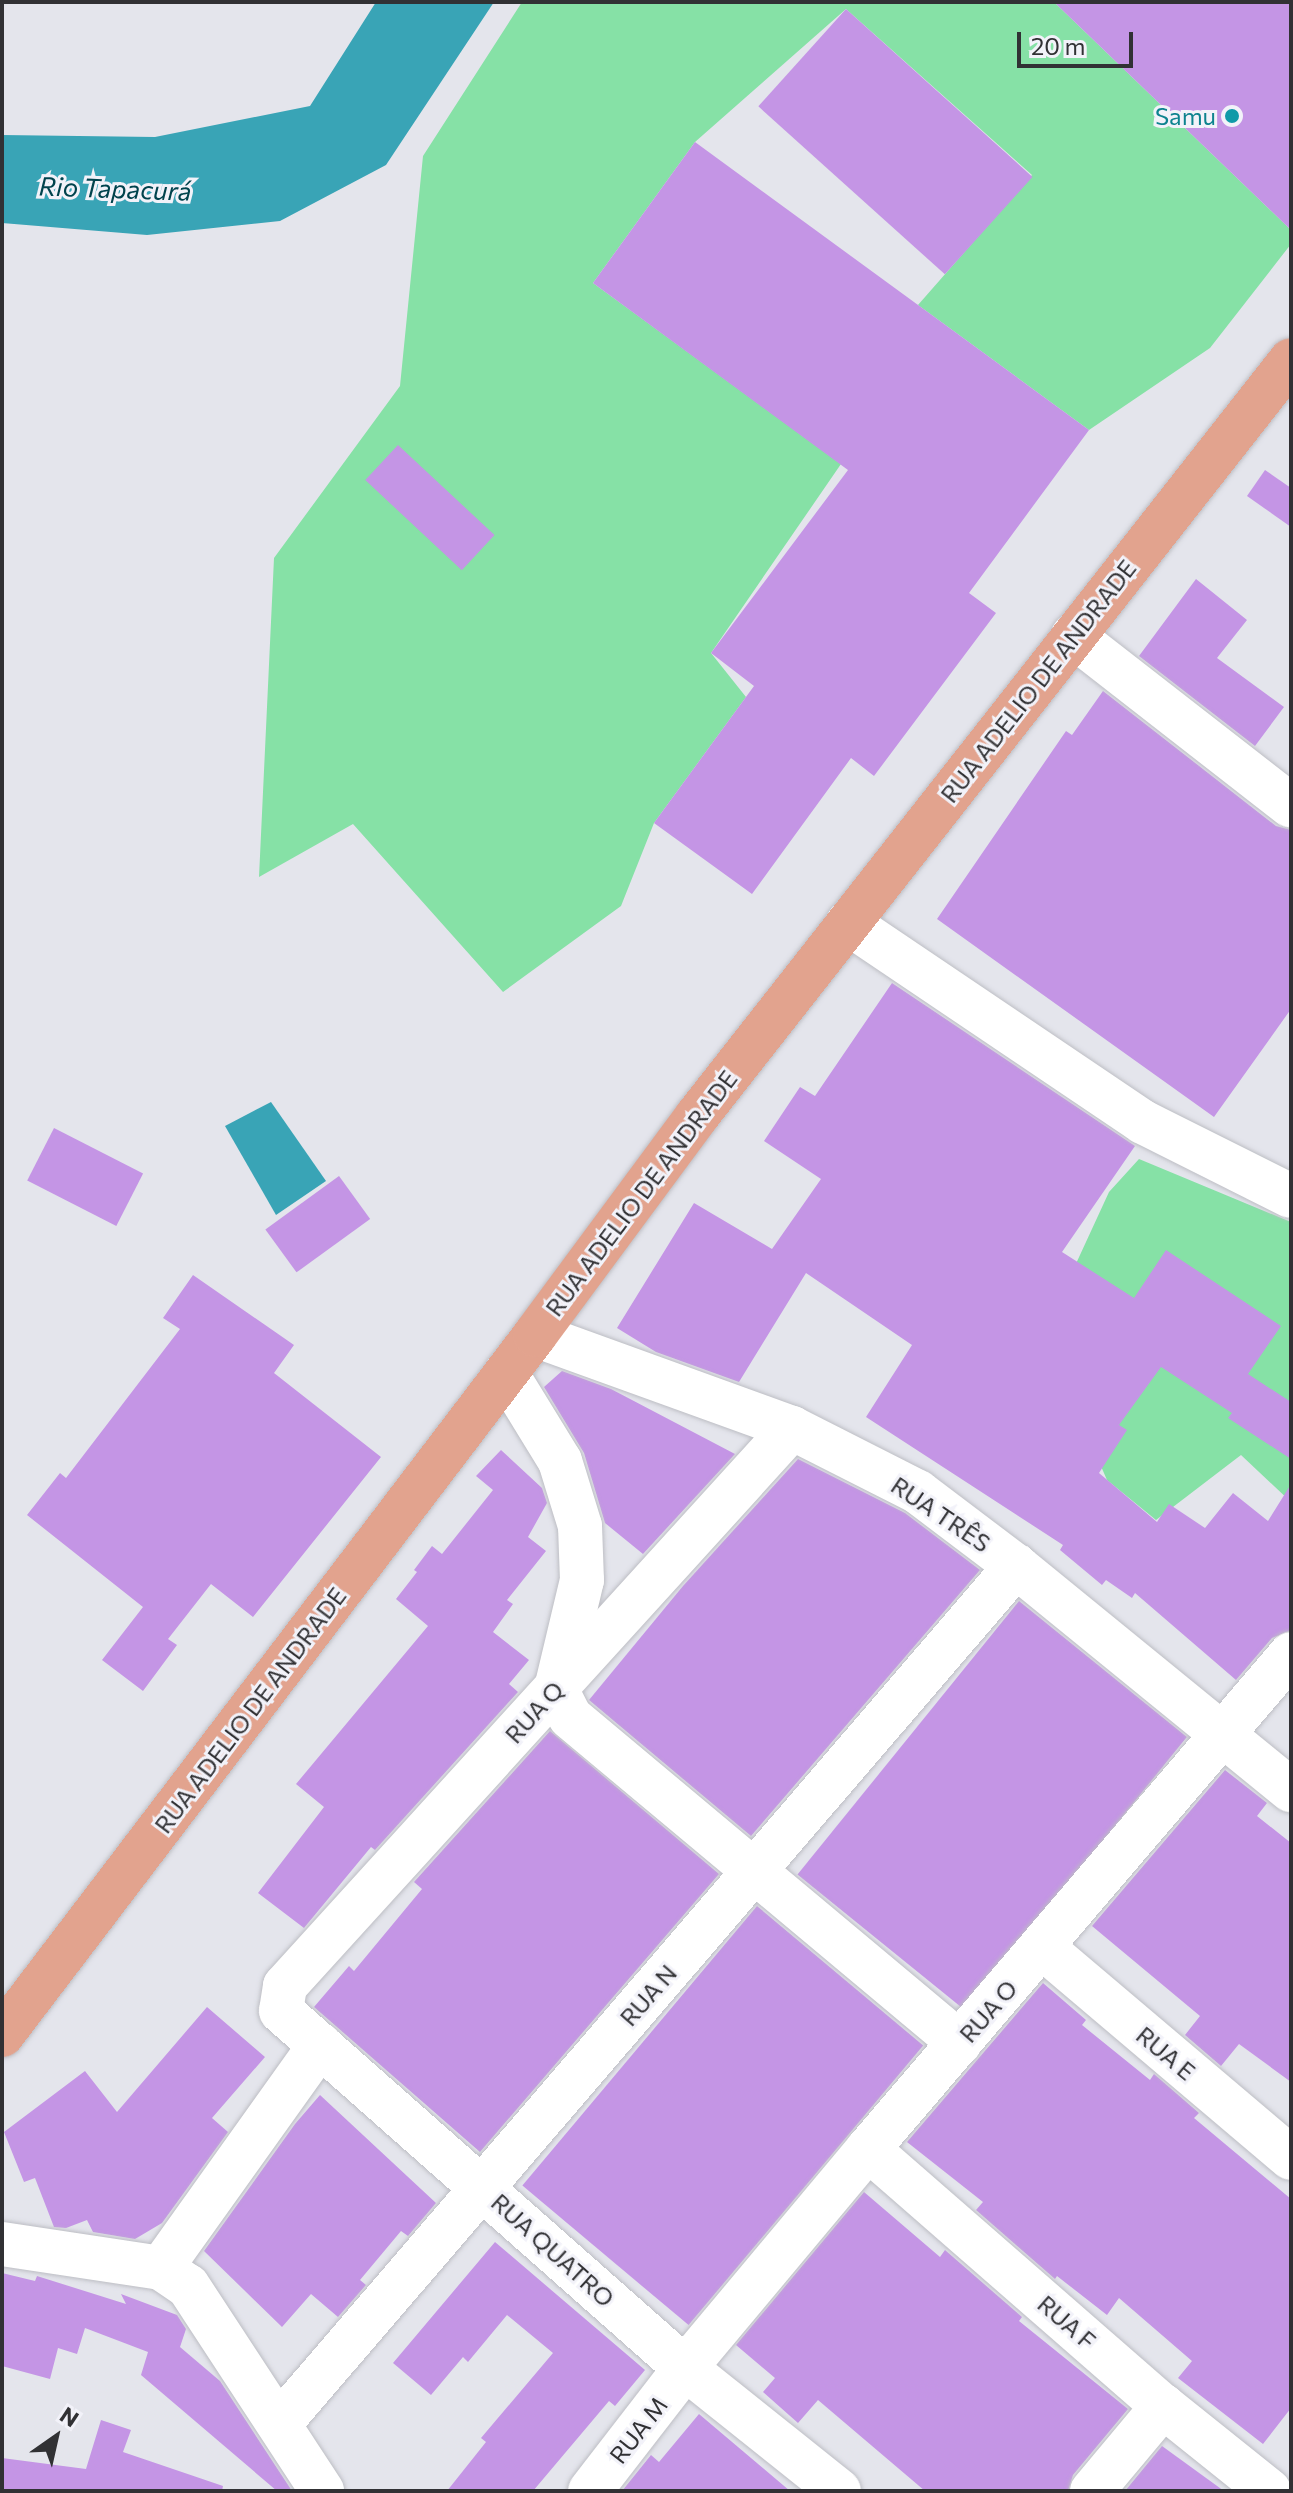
<!DOCTYPE html>
<meta charset="utf-8">
<style>
body{margin:0}
#map{position:relative;width:1293px;height:2493px;overflow:hidden;background:#e4e5ec;font-family:Commissioner,sans-serif}
div>[style]{position:absolute}
.green>*{inset:0;background:#86e1a6}
.water>*{inset:0;background:#39a4b6}
.building>*{inset:0;background:#c495e5;transform-origin:0 0}
.roads{filter:drop-shadow(0 0 2px #bdbec4) drop-shadow(0 0 2px #bdbec4)}
.minor>*{height:44px;margin:-22px;padding:0 22px;transform-origin:22px;border-radius:22px;background:#fff}
.major>*{height:44px;margin:-22px;padding:0 22px;transform-origin:22px;border-radius:22px;background:#e2a38e}
.dots>*{width:22px;height:22px;translate:-50% -50%;box-sizing:border-box;border:4px solid #f2f2f9;border-radius:50%}
span{translate:-50% -50%;white-space:nowrap;text-align:center;line-height:1.15;-webkit-text-stroke:6px #f2f2f9;paint-order:stroke}
.culture-label{font-size:24px;color:#0d838f}
.right{translate:-100% -50%;text-align:right}
.street-label{font-size:24px;color:#313134}
.water-label{font-size:26px;color:#00434d;font-style:italic}
.frame{position:absolute;inset:0;border:4px solid #313134;pointer-events:none}
.north{position:absolute;left:16px;top:2397px;width:80px;height:80px;-webkit-text-stroke:6px #f2f2f9;paint-order:stroke;rotate:34deg;font-size:22px;font-weight:700;line-height:32px;text-align:center;color:#313134}
.north::after{content:'';display:block;margin:auto;width:28px;height:36px;background:#313134;clip-path:polygon(50% 0,100% 100%,50% 72%,0 100%)}
.scale{position:absolute;left:1017px;top:32px;width:116px;height:36px;box-sizing:border-box;border:4px solid #313134;border-top:0;padding-left:10px;font-size:24px;line-height:28px;white-space:nowrap;color:#313134;-webkit-text-stroke:6px #f2f2f9;paint-order:stroke}
</style>
<div id="map">
<div class="green">
<div style="clip-path:polygon(522px 2px,1054px 2px,1291px 230px,1291px 244px,1210px 348px,1089px 430px,918px 305px,1032px 175px,846px 9px,695px 142px,593px 283px,841px 464px,711px 653px,746px 697px,654px 823px,621px 906px,503px 992px,353px 824px,259px 877px,274px 558px,400px 386px,423px 156px)"></div>
<div style="clip-path:polygon(1139px 1159px,1291px 1222px,1291px 1502px,1241px 1455px,1156px 1520px,1107px 1480px,1038px 1322px,1074px 1268px,1109px 1192px)"></div>
</div>
<div class="water">
<div style="clip-path:polygon(376px 2px,494px 2px,386px 165px,280px 221px,147px 235px,2px 223px,2px 135px,155px 137px,310px 106px)"></div>
<div style="clip-path:polygon(271px 1102px,326px 1181px,276px 1215px,225px 1126px)"></div>
</div>
<div class="building">
<div style="clip-path:polygon(1054px 2px,1291px 2px,1291px 230px)"></div>
<div style="left:846px;top:9px;width:251px;height:131px;rotate:42deg"></div>
<div style="clip-path:polygon(695px 142px,1089px 430px,969px 593px,996px 613px,874px 776px,851px 758px,752px 894px,654px 823px,754px 686px,711px 653px,848px 470px,593px 283px)"></div>
<div style="left:398px;top:445px;width:132px;height:48px;rotate:43deg"></div>
<div style="clip-path:polygon(1265px 470px,1291px 488px,1291px 527px,1247px 496px)"></div>
<div style="clip-path:polygon(1196px 579px,1247px 620px,1217px 658px,1284px 707px,1255px 746px,1139px 656px)"></div>
<div style="clip-path:polygon(1103px 691px,1276px 826px,1291px 830px,1291px 1009px,1214px 1117px,937px 919px,1066px 731px,1072px 735px)"></div>
<div style="clip-path:polygon(892px 983px,1135px 1146px,1062px 1252px,1134px 1298px,1166px 1250px,1281px 1326px,1248px 1374px,1291px 1402px,1291px 1459px,1228px 1418px,1232px 1413px,1161px 1367px,1119px 1425px,1127px 1430px,1099px 1473px,1157px 1522px,1169px 1504px,1205px 1528px,1233px 1493px,1268px 1521px,1291px 1484px,1291px 1630px,1272px 1638px,1236px 1680px,1135px 1593px,1132px 1598px,1106px 1580px,1102px 1585px,1060px 1550px,1063px 1545px,866px 1417px,912px 1345px,806px 1273px,739px 1382px,656px 1352px,617px 1328px,694px 1203px,772px 1249px,821px 1179px,764px 1141px,800px 1087px,815px 1096px)"></div>
<div style="left:54px;top:1128px;width:100px;height:59px;rotate:27deg"></div>
<div style="left:339px;top:1176px;width:53px;height:91px;rotate:54deg"></div>
<div style="clip-path:polygon(193px 1275px,294px 1345px,274px 1373px,381px 1457px,253px 1617px,211px 1584px,168px 1639px,177px 1645px,143px 1691px,102px 1660px,143px 1607px,27px 1515px,60px 1473px,66px 1478px,180px 1329px,163px 1318px)"></div>
<div style="clip-path:polygon(562px 1371px,611px 1389px,735px 1454px,643px 1554px,605px 1523px,584px 1453px,544px 1387px)"></div>
<div style="clip-path:polygon(501px 1450px,542px 1488px,547px 1503px,528px 1537px,546px 1551px,507px 1600px,513px 1604px,493px 1632px,529px 1660px,509px 1684px,518px 1692px,375px 1850px,371px 1847px,304px 1928px,258px 1893px,324px 1807px,296px 1784px,428px 1626px,396px 1599px,417px 1572px,414px 1570px,432px 1546px,442px 1554px,493px 1490px,476px 1476px)"></div>
<div style="clip-path:polygon(798px 1459px,905px 1513px,980px 1570px,751px 1836px,589px 1700px,683px 1586px)"></div>
<div style="left:1019px;top:1601px;width:216px;height:352px;rotate:39deg"></div>
<div style="clip-path:polygon(550px 1731px,719px 1874px,480px 2152px,314px 2007px,349px 1966px,354px 1971px,422px 1889px,414px 1882px)"></div>
<div style="clip-path:polygon(1225px 1770px,1267px 1803px,1257px 1816px,1291px 1843px,1291px 2082px,1239px 2044px,1221px 2066px,1185px 2035px,1200px 2016px,1092px 1926px)"></div>
<div style="left:757px;top:1906px;width:217px;height:365px;rotate:40deg"></div>
<div style="clip-path:polygon(1043px 1983px,1086px 2020px,1082px 2025px,1150px 2080px,1154px 2074px,1199px 2113px,1194px 2118px,1291px 2199px,1291px 2408px,1263px 2444px,1178px 2378px,1192px 2361px,1119px 2298px,1107px 2315px,1057px 2276px,1055px 2279px,976px 2210px,983px 2202px,907px 2142px)"></div>
<div style="clip-path:polygon(207px 2007px,265px 2057px,212px 2118px,228px 2132px,162px 2223px,135px 2239px,93px 2232px,87px 2220px,66px 2228px,54px 2227px,35px 2178px,24px 2182px,4px 2132px,85px 2071px,117px 2112px)"></div>
<div style="clip-path:polygon(320px 2095px,436px 2203px,408px 2236px,401px 2231px,360px 2280px,366px 2285px,338px 2317px,311px 2294px,282px 2327px,204px 2251px,295px 2124px)"></div>
<div style="clip-path:polygon(864px 2192px,940px 2257px,945px 2250px,1022px 2317px,1019px 2321px,1128px 2409px,1073px 2475px,1068px 2491px,925px 2491px,818px 2400px,798px 2423px,763px 2392px,775px 2378px,736px 2345px)"></div>
<div style="clip-path:polygon(495px 2242px,645px 2370px,615px 2406px,609px 2401px,533px 2491px,447px 2491px,486px 2442px,481px 2438px,553px 2353px,507px 2315px,468px 2362px,463px 2357px,431px 2395px,393px 2363px)"></div>
<div style="clip-path:polygon(2px 2273px,35px 2281px,37px 2276px,126px 2304px,121px 2294px,177px 2315px,186px 2329px,180px 2347px,220px 2381px,292px 2491px,277px 2491px,141px 2375px,148px 2352px,85px 2328px,77px 2354px,58px 2348px,50px 2379px,2px 2366px)"></div>
<div style="clip-path:polygon(699px 2414px,790px 2491px,622px 2491px,651px 2455px,659px 2462px)"></div>
<div style="clip-path:polygon(101px 2420px,131px 2430px,123px 2452px,223px 2486px,222px 2491px,2px 2491px,2px 2458px,86px 2469px)"></div>
<div style="clip-path:polygon(1162px 2446px,1224px 2491px,1125px 2491px)"></div>
</div>
<div class="roads">
<div class="minor">
<div style="left:1073px;top:636px;width:276px;rotate:37.9deg"></div>
<div style="left:848px;top:923px;width:356px;rotate:34deg"></div>
<div style="left:1143px;top:1122px;width:165px;rotate:26.6deg"></div>
<div style="left:535px;top:1335px;width:273px;rotate:19.9deg"></div>
<div style="left:792px;top:1428px;width:141px;rotate:26.9deg"></div>
<div style="left:918px;top:1492px;width:123px;rotate:37.1deg"></div>
<div style="left:1016px;top:1566px;width:355px;rotate:39.2deg"></div>
<div style="left:506px;top:1373px;width:103px;rotate:58.5deg"></div>
<div style="left:560px;top:1461px;width:68px;rotate:72.9deg"></div>
<div style="left:580px;top:1526px;width:54px;rotate:87.9deg"></div>
<div style="left:582px;top:1580px;width:112px;rotate:103.4deg"></div>
<div style="left:556px;top:1689px;width:31px;rotate:63deg"></div>
<div style="left:570px;top:1717px;width:508px;rotate:39.89deg"></div>
<div style="left:792px;top:1428px;width:754px;rotate:132.26deg"></div>
<div style="left:285px;top:1986px;width:25px;rotate:99deg"></div>
<div style="left:281px;top:2011px;width:539px;rotate:41.47deg"></div>
<div style="left:685px;top:2368px;width:197px;rotate:38.6deg"></div>
<div style="left:1042px;top:1947px;width:326px;rotate:40.3deg"></div>
<div style="left:868px;top:2149px;width:391px;rotate:41.1deg"></div>
<div style="left:1163px;top:2406px;width:136px;rotate:38.7deg"></div>
<div style="left:2px;top:2244px;width:161px;rotate:8.6deg"></div>
<div style="left:161px;top:2268px;width:32px;rotate:34deg"></div>
<div style="left:188px;top:2286px;width:245px;rotate:56.8deg"></div>
<div style="left:161px;top:2268px;width:274px;rotate:-54.5deg"></div>
<div style="left:280px;top:2423px;width:1130px;rotate:-49.34deg"></div>
<div style="left:590px;top:2491px;width:155px;rotate:-52.3deg"></div>
<div style="left:685px;top:2368px;width:285px;rotate:-50.1deg"></div>
<div style="left:868px;top:2149px;width:651px;rotate:-49.48deg"></div>
<div style="left:1092px;top:2491px;width:111px;rotate:-50.1deg"></div>
</div>
<div class="major">
<div style="left:2px;top:2035px;width:880px;rotate:-52.71deg"></div>
<div style="left:535px;top:1335px;width:272px;rotate:-53.5deg"></div>
<div style="left:697px;top:1116px;width:961px;rotate:-51.84deg"></div>
</div>
</div>
<div class="dots">
<div style="left:1232px;top:116px;background:#0f9aa8"></div>
</div>
<div class="culture-label">
<span class="right" style="left:1216px;top:116px">Samu</span>
</div>
<div class="street-label">
<span style="left:1038px;top:681px;rotate:-52deg">RUA ADELIO DE ANDRADE</span>
<span style="left:641px;top:1193px;rotate:-53deg">RUA ADELIO DE ANDRADE</span>
<span style="left:941px;top:1514px;rotate:34deg">RUA TRÊS</span>
<span style="left:250px;top:1710px;rotate:-53deg">RUA ADELIO DE ANDRADE</span>
<span style="left:534px;top:1712px;rotate:-48deg">RUA Q</span>
<span style="left:648px;top:1995px;rotate:-49deg">RUA N</span>
<span style="left:988px;top:2011px;rotate:-49deg">RUA O</span>
<span style="left:1166px;top:2053px;rotate:40deg">RUA E</span>
<span style="left:553px;top:2250px;rotate:42deg">RUA QUATRO</span>
<span style="left:1067px;top:2322px;rotate:41deg">RUA F</span>
<span style="left:638px;top:2430px;rotate:-52deg">RUA M</span>
</div>
<div class="water-label">
<span style="left:115px;top:188px;rotate:2deg">Rio Tapacurá</span>
</div>
<div class="frame"></div>
<div class="north">N</div>
<div class="scale">20 m</div>
</div>
